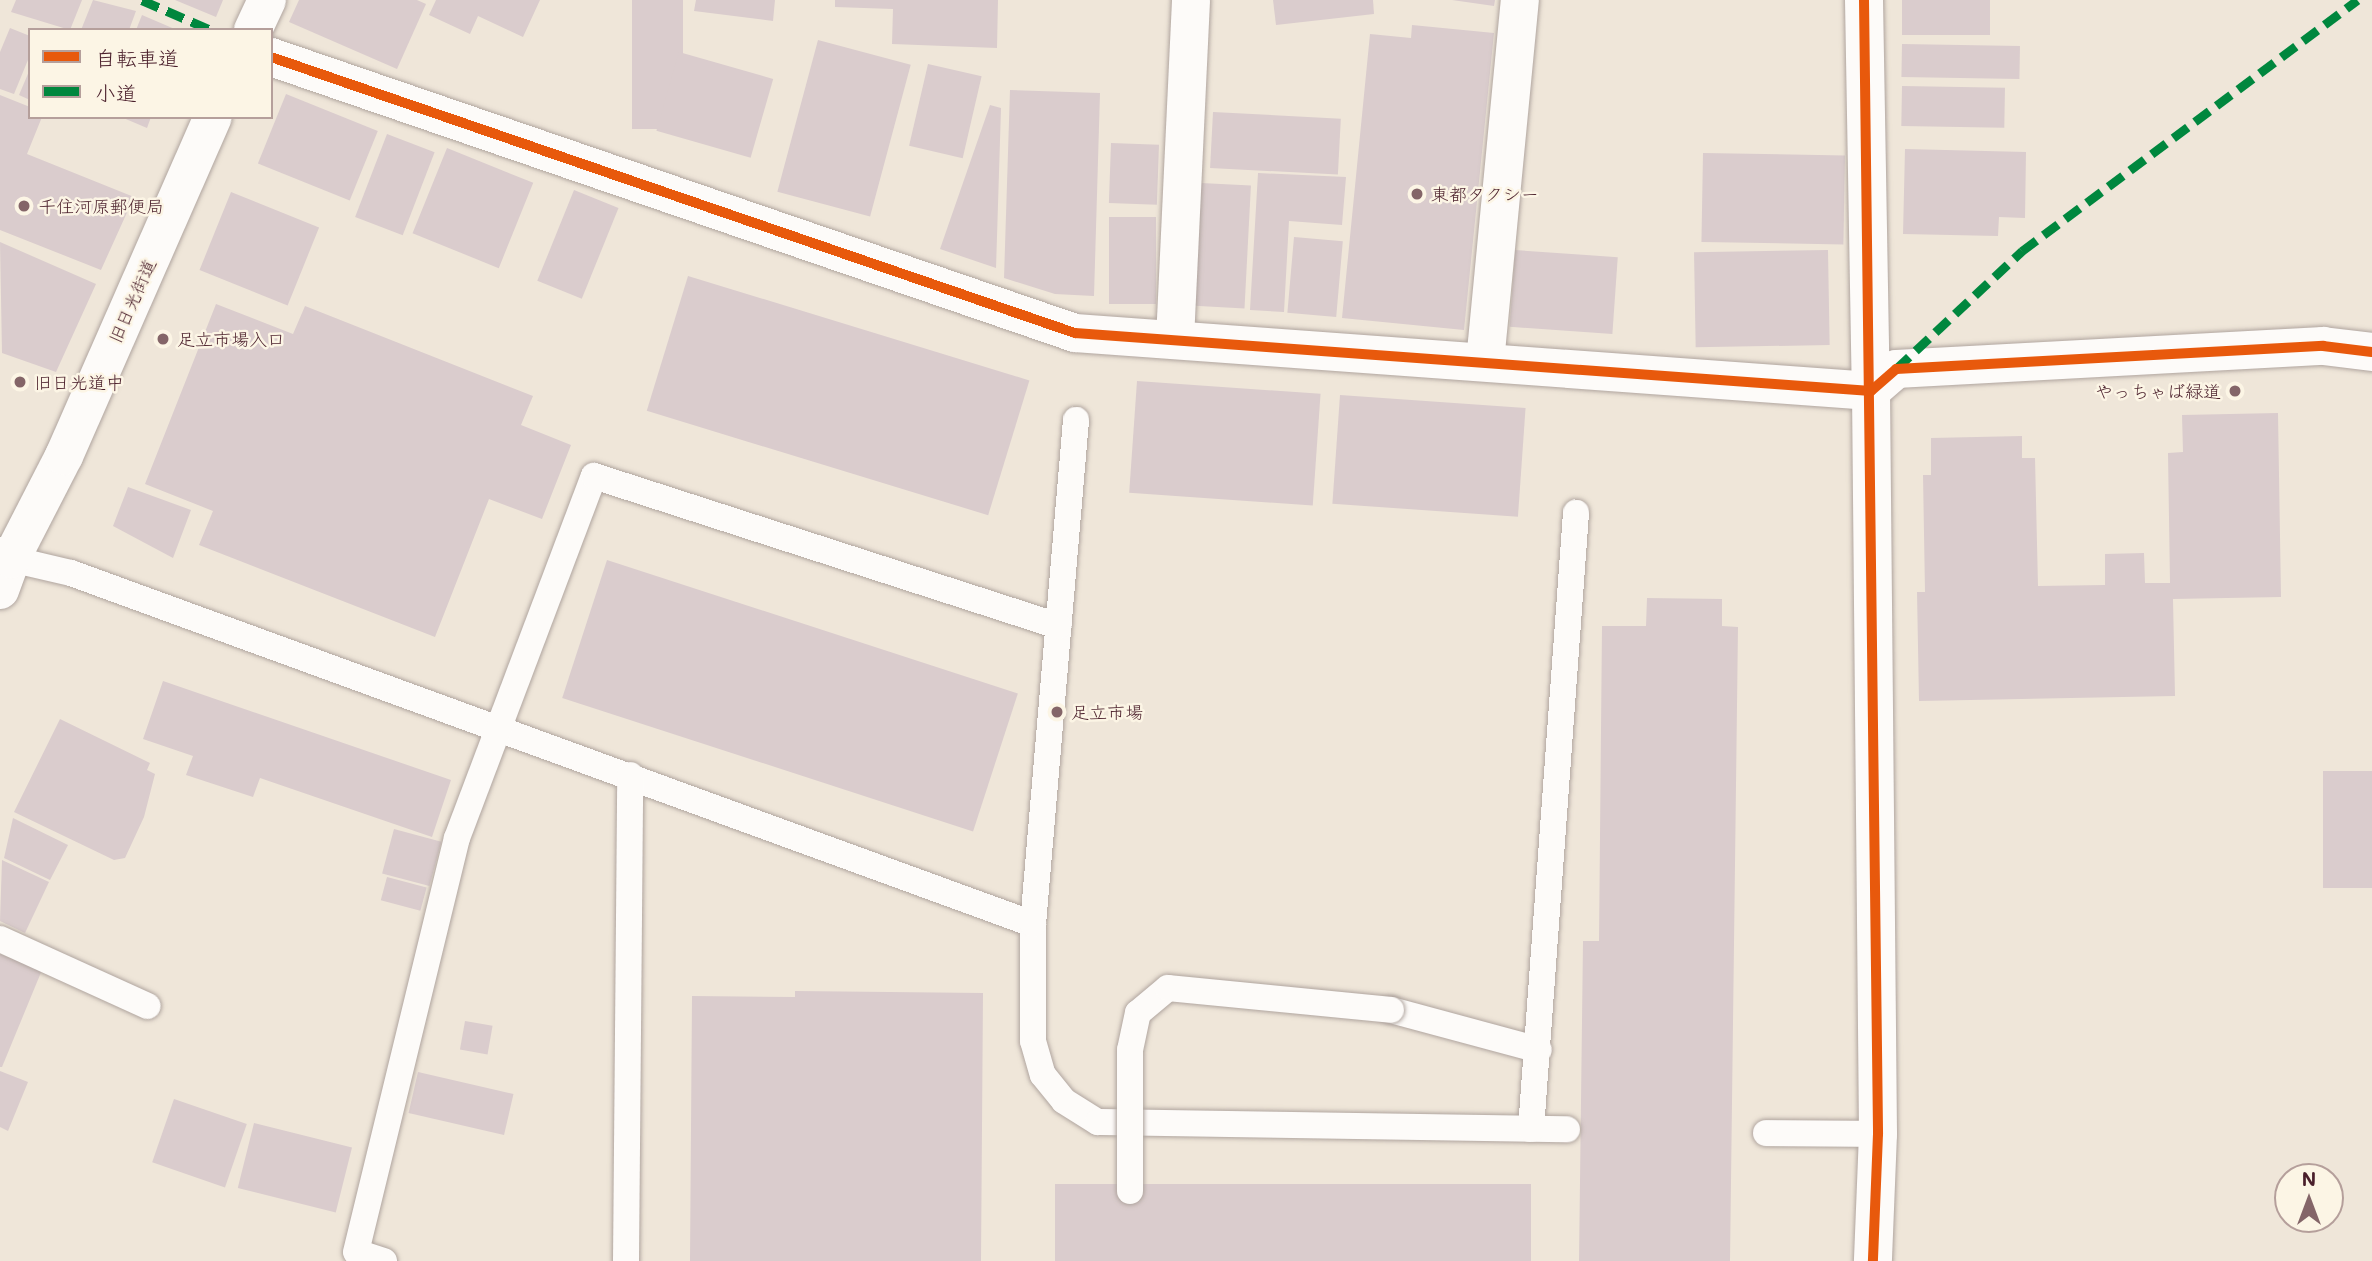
<!DOCTYPE html>
<meta charset="utf-8">
<style>
body{margin:0}
#map{position:relative;width:2372px;height:1261px;overflow:hidden;background:#efe6d9;font-family:Mali,"Klee One",sans-serif}
div>[style]{position:absolute}
.building>*{inset:0;background:#dacccd;transform-origin:0 0}
.roads{filter:drop-shadow(0 0 2px #b0a59f) drop-shadow(0 0 2px #b0a59f)}
.service>*{height:26px;margin:-13px;padding:0 13px;transform-origin:13px;border-radius:13px;background:#fdfbf9}
.minor>*{height:38px;margin:-19px;padding:0 19px;transform-origin:19px;border-radius:19px;background:#fdfbf9}
.tertiary>*{height:38px;margin:-19px;padding:0 19px;transform-origin:19px;border-radius:19px;background:#fdfbf9}
.bridges{filter:drop-shadow(0 0 2px #b0a59f) drop-shadow(0 0 2px #b0a59f)}
.service-bridge>*{height:26px;margin:-13px;padding:0 13px;transform-origin:13px;border-radius:13px;background:#fdfbf9}
.quiet>*{height:9px;margin-top:-4.5px;transform-origin:0;background:repeating-linear-gradient(90deg,#00873e 0 18px,transparent 0 27px)}
.cycleway>*{height:10px;margin:-5px;padding:0 5px;transform-origin:5px;border-radius:5px;background:#e8590c}
.dots>*{width:19px;height:19px;translate:-50% -50%;box-sizing:border-box;border:4px solid #fcf5e5;border-radius:50%}
span{translate:-50% -50%;white-space:nowrap;text-align:center;line-height:1.15;-webkit-text-stroke:5px #fcf5e5;paint-order:stroke}
.poi-label{font-size:18px;color:#4a1f2b}
.left{translate:0 -50%;text-align:left}
.right{translate:-100% -50%;text-align:right}
.street-label{font-size:18px;color:#4a1f2b}
.legend{position:absolute;left:28px;top:28px;width:245px;height:91px;box-sizing:border-box;background:#fcf5e5;border:2px solid #b59f9b;margin:0;padding:9px 12px;list-style:none;font-size:21px;color:#4a1f2b}
.legend li{display:flex;align-items:center;gap:14px;height:35px}
.legend b{width:35px;border:2px solid #b59f9b}
.north{position:absolute;left:2274px;top:1163px;width:70px;height:70px;box-sizing:border-box;background:#fcf5e5;border:2px solid #b59f9b;border-radius:50%;rotate:0deg;font-size:19px;font-weight:700;line-height:28px;text-align:center;color:#4a1f2b}
.north::after{content:'';display:block;margin:auto;width:24px;height:32px;background:#846568;clip-path:polygon(50% 0,100% 100%,50% 72%,0 100%)}
</style>
<div id="map">
<div class="building">
<div style="clip-path:polygon(16px 0,82px 0,70px 30px,11px 12px)"></div>
<div style="clip-path:polygon(93px 0,136px 11px,129px 30px,81px 30px)"></div>
<div style="clip-path:polygon(175px 0,223px 0,216px 17px)"></div>
<div style="clip-path:polygon(299px 0,417px 0,426px 4px,397px 69px,289px 22px)"></div>
<div style="clip-path:polygon(436px 0,540px 0,523px 37px,478px 16px,470px 34px,429px 15px)"></div>
<div style="left:632px;top:0;width:51px;height:129px"></div>
<div style="clip-path:polygon(696px 0,775px 0,773px 21px,694px 11px)"></div>
<div style="clip-path:polygon(835px 0,998px 0,997px 48px,892px 44px,893px 9px,835px 7px)"></div>
<div style="clip-path:polygon(1273px 0,1373px 0,1374px 14px,1276px 25px)"></div>
<div style="clip-path:polygon(1452px 0,1495px 0,1494px 6px)"></div>
<div style="left:1902px;top:0;width:88px;height:35px"></div>
<div style="clip-path:polygon(142px 15px,177px 30px,136px 30px)"></div>
<div style="clip-path:polygon(1412px 25px,1494px 33px,1464px 330px,1342px 318px,1370px 34px,1411px 38px)"></div>
<div style="clip-path:polygon(10px 28px,30px 36px,30px 55px,14px 94px,0 89px,0 52px)"></div>
<div style="left:818px;top:40px;width:96px;height:157px;rotate:15deg"></div>
<div style="left:1902px;top:44px;width:118px;height:33px;rotate:1deg"></div>
<div style="left:679px;top:52px;width:98px;height:82px;rotate:16deg"></div>
<div style="left:928px;top:64px;width:55px;height:84px;rotate:13deg"></div>
<div style="clip-path:polygon(30px 69px,30px 100px,19px 95px)"></div>
<div style="left:1902px;top:86px;width:103px;height:40px;rotate:1deg"></div>
<div style="clip-path:polygon(1010px 90px,1100px 93px,1094px 296px,1055px 294px,1004px 278px)"></div>
<div style="left:286px;top:94px;width:99px;height:75px;rotate:22deg"></div>
<div style="clip-path:polygon(0 95px,30px 107px,30px 117px,42px 117px,27px 154px,134px 197px,101px 270px,0 230px)"></div>
<div style="clip-path:polygon(990px 105px,1001px 108px,996px 268px,940px 249px)"></div>
<div style="left:1213px;top:112px;width:128px;height:56px;rotate:3deg"></div>
<div style="clip-path:polygon(121px 117px,151px 117px,147px 128px)"></div>
<div style="left:387px;top:134px;width:51px;height:89px;rotate:21deg"></div>
<div style="left:1111px;top:143px;width:48px;height:60px;rotate:2deg"></div>
<div style="left:447px;top:148px;width:93px;height:92px;rotate:22deg"></div>
<div style="clip-path:polygon(1905px 149px,2026px 152px,2025px 218px,1999px 217px,1998px 236px,1903px 234px)"></div>
<div style="left:1703px;top:153px;width:142px;height:89px;rotate:1deg"></div>
<div style="clip-path:polygon(1258px 173px,1346px 177px,1342px 225px,1289px 221px,1284px 312px,1250px 310px)"></div>
<div style="left:1201px;top:183px;width:50px;height:123px;rotate:3deg"></div>
<div style="left:574px;top:190px;width:48px;height:98px;rotate:22deg"></div>
<div style="left:231px;top:192px;width:95px;height:84px;rotate:22deg"></div>
<div style="left:1109px;top:217px;width:47px;height:87px"></div>
<div style="left:1294px;top:237px;width:49px;height:76px;rotate:5deg"></div>
<div style="clip-path:polygon(0 242px,96px 284px,56px 372px,2px 353px)"></div>
<div style="left:1515px;top:250px;width:103px;height:77px;rotate:4deg"></div>
<div style="left:1828px;top:250px;width:95px;height:134px;rotate:89deg"></div>
<div style="left:688px;top:276px;width:357px;height:141px;rotate:17deg"></div>
<div style="clip-path:polygon(216px 304px,293px 334px,305px 306px,533px 396px,521px 425px,571px 445px,542px 519px,489px 499px,435px 637px,199px 545px,213px 511px,145px 484px)"></div>
<div style="left:1137px;top:381px;width:184px;height:112px;rotate:4deg"></div>
<div style="left:1340px;top:395px;width:186px;height:109px;rotate:4deg"></div>
<div style="clip-path:polygon(2278px 413px,2281px 597px,2173px 599px,2175px 696px,1919px 701px,1917px 592px,1925px 592px,1923px 475px,1931px 475px,1931px 438px,2022px 436px,2022px 458px,2035px 458px,2038px 586px,2105px 585px,2105px 554px,2144px 553px,2145px 583px,2170px 583px,2168px 453px,2183px 452px,2182px 415px)"></div>
<div style="clip-path:polygon(128px 487px,191px 510px,173px 558px,113px 526px)"></div>
<div style="left:607px;top:560px;width:432px;height:145px;rotate:18deg"></div>
<div style="clip-path:polygon(1647px 598px,1722px 599px,1722px 626px,1738px 627px,1730px 1261px,1579px 1261px,1583px 941px,1599px 941px,1602px 626px,1646px 626px)"></div>
<div style="clip-path:polygon(163px 681px,451px 780px,432px 837px,260px 778px,253px 797px,186px 775px,193px 756px,143px 739px)"></div>
<div style="clip-path:polygon(60px 719px,150px 763px,147px 770px,155px 774px,144px 817px,125px 858px,114px 860px,14px 812px)"></div>
<div style="left:2323px;top:771px;width:49px;height:117px"></div>
<div style="clip-path:polygon(13px 818px,68px 845px,50px 880px,4px 858px)"></div>
<div style="left:394px;top:829px;width:49px;height:46px;rotate:15deg"></div>
<div style="clip-path:polygon(2px 860px,49px 882px,25px 933px,0 921px)"></div>
<div style="left:387px;top:877px;width:41px;height:24px;rotate:15deg"></div>
<div style="clip-path:polygon(0 954px,42px 970px,2px 1067px,0 1067px)"></div>
<div style="clip-path:polygon(795px 991px,983px 993px,981px 1261px,690px 1261px,692px 996px,795px 997px)"></div>
<div style="left:465px;top:1021px;width:28px;height:29px;rotate:10deg"></div>
<div style="clip-path:polygon(0 1071px,28px 1082px,8px 1131px,0 1127px)"></div>
<div style="left:418px;top:1072px;width:98px;height:42px;rotate:13deg"></div>
<div style="left:174px;top:1099px;width:77px;height:67px;rotate:19deg"></div>
<div style="left:254px;top:1123px;width:101px;height:67px;rotate:14deg"></div>
<div style="left:1055px;top:1184px;width:476px;height:77px"></div>
</div>
<div class="roads">
<div class="service">
<div style="left:11px;top:559px;width:62px;rotate:13.1deg"></div>
<div style="left:71px;top:573px;width:1024px;rotate:20.05deg"></div>
<div style="left:1033px;top:924px;width:117px;rotate:90deg"></div>
<div style="left:1033px;top:1041px;width:35px;rotate:74deg"></div>
<div style="left:1043px;top:1075px;width:33px;rotate:51deg"></div>
<div style="left:1064px;top:1101px;width:40px;rotate:32deg"></div>
<div style="left:1098px;top:1122px;width:469px;rotate:0.9deg"></div>
<div style="left:1033px;top:924px;width:506px;rotate:-85.12deg"></div>
<div style="left:0;top:939px;width:162px;rotate:24.4deg"></div>
<div style="left:1391px;top:1010px;width:153px;rotate:15.1deg"></div>
<div style="left:1531px;top:1129px;width:618px;rotate:-85.82deg"></div>
<div style="left:1766px;top:1133px;width:112px;rotate:0.5deg"></div>
<div style="left:384px;top:1261px;width:29px;rotate:-162deg"></div>
<div style="left:356px;top:1252px;width:426px;rotate:-76.3deg"></div>
<div style="left:457px;top:838px;width:387px;rotate:-69.3deg"></div>
<div style="left:594px;top:476px;width:488px;rotate:17.9deg"></div>
<div style="left:626px;top:1261px;width:486px;rotate:-89.5deg"></div>
</div>
<div class="minor">
<div style="left:253px;top:30px;width:33px;rotate:-65deg"></div>
<div style="left:1175px;top:340px;width:340px;rotate:-87.3deg"></div>
<div style="left:1485px;top:362px;width:364px;rotate:-84.5deg"></div>
<div style="left:1871px;top:391px;width:743px;rotate:89.46deg"></div>
<div style="left:1878px;top:1134px;width:127px;rotate:92.3deg"></div>
<div style="left:0;top:590px;width:33px;rotate:-70deg"></div>
</div>
<div class="tertiary">
<div style="left:1864px;top:0;width:391px;rotate:89deg"></div>
<div style="left:271px;top:57px;width:850px;rotate:18.95deg"></div>
<div style="left:1075px;top:333px;width:798px;rotate:4.17deg"></div>
<div style="left:1871px;top:391px;width:33px;rotate:-41deg"></div>
<div style="left:1896px;top:369px;width:428px;rotate:-3.1deg"></div>
<div style="left:2323px;top:346px;width:49px;rotate:7deg"></div>
<div style="left:0;top:556px;width:11px;rotate:15deg"></div>
<div style="left:11px;top:559px;width:116px;rotate:-62.8deg"></div>
<div style="left:64px;top:456px;width:370px;rotate:-66.3deg"></div>
</div>
</div>
<div class="bridges">
<div class="service-bridge">
<div style="left:1130px;top:1191px;width:141px;rotate:-90deg"></div>
<div style="left:1130px;top:1050px;width:38px;rotate:-78deg"></div>
<div style="left:1138px;top:1013px;width:39px;rotate:-40deg"></div>
<div style="left:1168px;top:988px;width:224px;rotate:5.6deg"></div>
</div>
</div>
<div class="quiet">
<div style="left:142px;top:0;width:75px;rotate:23.5deg"></div>
<div style="left:1896px;top:369px;width:173px;rotate:-43.1deg"></div>
<div style="left:2022px;top:251px;width:419px;rotate:-36.8deg"></div>
</div>
<div class="cycleway">
<div style="left:1864px;top:0;width:1134px;rotate:89.29deg"></div>
<div style="left:1878px;top:1134px;width:127px;rotate:92.3deg"></div>
<div style="left:271px;top:57px;width:850px;rotate:18.95deg"></div>
<div style="left:1075px;top:333px;width:798px;rotate:4.17deg"></div>
<div style="left:1871px;top:391px;width:33px;rotate:-41deg"></div>
<div style="left:1896px;top:369px;width:428px;rotate:-3.1deg"></div>
<div style="left:2323px;top:346px;width:49px;rotate:7deg"></div>
</div>
<div class="dots">
<div style="left:1417px;top:194px;background:#846568"></div>
<div style="left:24px;top:206px;background:#846568"></div>
<div style="left:163px;top:339px;background:#846568"></div>
<div style="left:20px;top:382px;background:#846568"></div>
<div style="left:2235px;top:391px;background:#846568"></div>
<div style="left:1057px;top:712px;background:#846568"></div>
</div>
<div class="poi-label">
<span class="left" style="left:1431px;top:194px">東都タクシー</span>
<span class="left" style="left:38px;top:206px">千住河原郵便局</span>
<span class="left" style="left:177px;top:339px">足立市場入口</span>
<span class="left" style="left:34px;top:382px">旧日光道中</span>
<span class="right" style="left:2221px;top:391px">やっちゃば緑道</span>
<span class="left" style="left:1071px;top:712px">足立市場</span>
</div>
<div class="street-label">
<span style="left:132px;top:301px;rotate:-66deg">旧日光街道</span>
</div>
<ul class="legend">
<li><b style="height:9px;background:#e8590c"></b>自転車道</li>
<li><b style="height:9px;background:#00873e"></b>小道</li>
</ul>
<div class="north">N</div>
</div>
